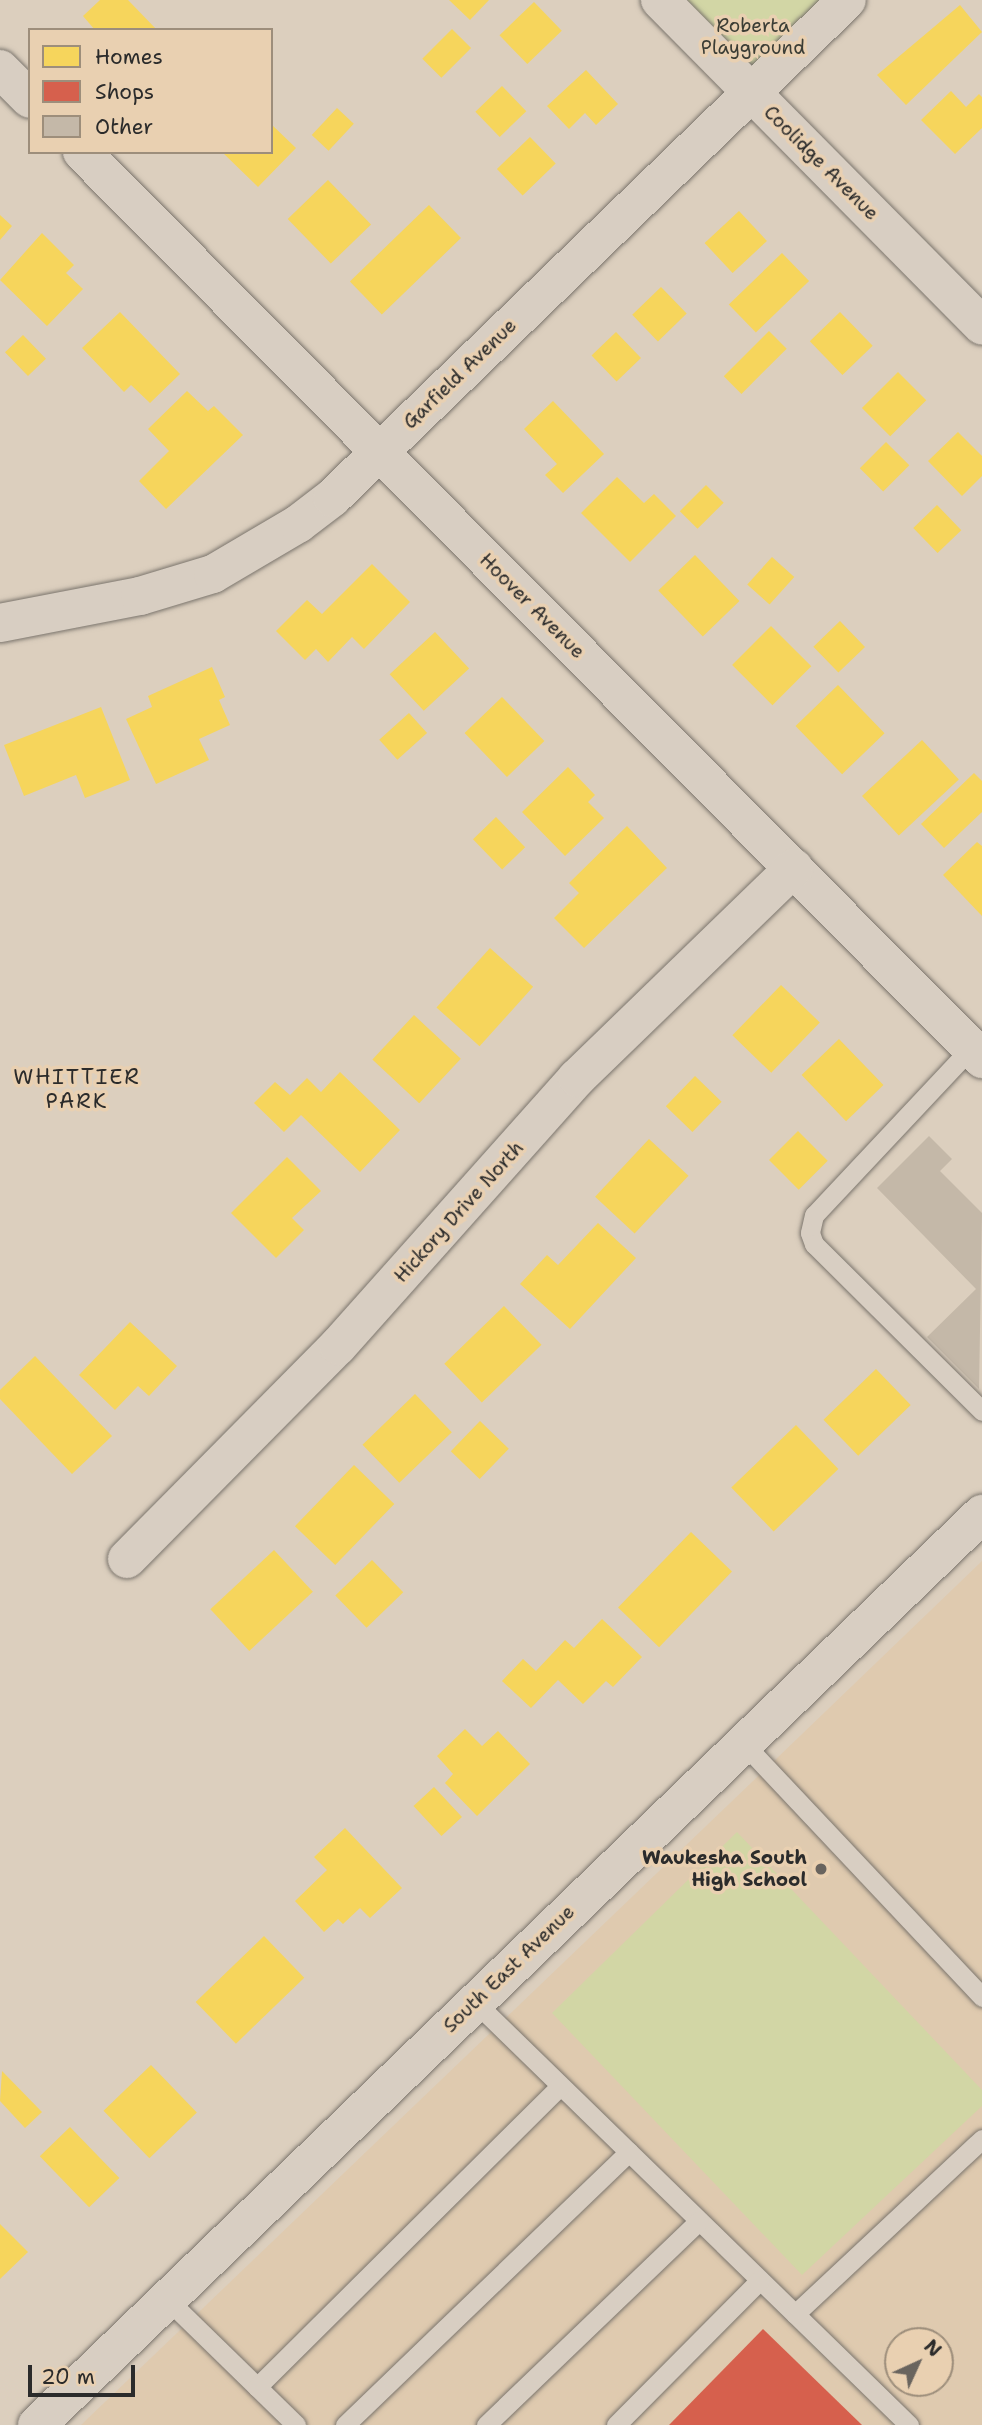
<!DOCTYPE html>
<style>
body{margin:0}
#map{position:relative;width:982px;height:2425px;overflow:hidden;background:#dccfbe;font-family:"Shantell Sans",sans-serif}
div>[style]{position:absolute}
.built>*{inset:0;background:#dfcaaf}
.green>*{inset:0;background:#d2d6a5}
.homes>*{inset:0;background:#f6d55c;transform-origin:0 0}
.shops>*{inset:0;background:#d6604d}
.building>*{inset:0;background:#c4b8a8}
.roads{filter:drop-shadow(0 0 2px #7b756d) drop-shadow(0 0 2px #7b756d)}
.lane>*{height:19px;margin:-9.5px;padding:0 9.5px;transform-origin:9.5px;border-radius:9.5px;background:#d8cec2}
.street>*{height:38px;margin:-19px;padding:0 19px;transform-origin:19px;border-radius:19px;background:#d8cec2}
.secondary>*{height:38px;margin:-19px;padding:0 19px;transform-origin:19px;border-radius:19px;background:#d8cec2}
.dots>*{width:19px;height:19px;translate:-50% -50%;box-sizing:border-box;border:4px solid #e9d0b1;border-radius:50%}
span{translate:-50% -50%;white-space:nowrap;text-align:center;line-height:1.15;-webkit-text-stroke:7px #e9d0b1;paint-order:stroke}
.park-label{font-size:19px;color:#3b3d35}
.street-label{font-size:19px;color:#2b2b2b}
.poi-label{font-size:19px;color:#2b2b2b;font-weight:700}
.right{translate:-100% -50%;text-align:right}
.neighbourhood-label{font-size:21px;color:#2b2b2b;letter-spacing:2px}
.legend{position:absolute;left:28px;top:28px;width:245px;height:126px;box-sizing:border-box;background:#e9d0b1;border:2px solid #9d8e7b;margin:0;padding:9px 12px;list-style:none;font-size:21px;color:#2b2b2b}
.legend li{display:flex;align-items:center;gap:14px;height:35px}
.legend b{width:35px;border:2px solid #9d8e7b}
.north{position:absolute;left:884px;top:2327px;width:70px;height:70px;box-sizing:border-box;background:#e9d0b1;border:2px solid #9d8e7b;border-radius:50%;rotate:45deg;font-size:19px;font-weight:700;line-height:28px;text-align:center;color:#2b2b2b}
.north::after{content:'';display:block;margin:auto;width:24px;height:32px;background:#69645e;clip-path:polygon(50% 0,100% 100%,50% 72%,0 100%)}
.scale{position:absolute;left:28px;top:2365px;width:107px;height:32px;box-sizing:border-box;border:4px solid #2b2b2b;border-top:0;padding-left:9px;font-size:21px;line-height:24px;white-space:nowrap;color:#2b2b2b;-webkit-text-stroke:5px #e9d0b1;paint-order:stroke}
</style>
<div id="map">
<div class="built">
<div style="clip-path:polygon(evenodd,982px 1561px,982px 2425px,81px 2425px,800px 1736px,982px 1561px,898px 2341px,940px 2341px,940px 2383px,898px 2383px,898px 2341px)"></div>
</div>
<div class="green">
<div style="clip-path:polygon(662px 0,845px 0,751px 90px)"></div>
<div style="clip-path:polygon(737px 1832px,982px 2090px,982px 2106px,802px 2275px,552px 2013px)"></div>
</div>
<div class="homes">
<div style="clip-path:polygon(100px 0,128px 0,157px 30px,95px 30px,83px 16px)"></div>
<div style="clip-path:polygon(449px 0,489px 0,470px 20px)"></div>
<div style="left:534px;top:2px;width:40px;height:48px;rotate:46deg"></div>
<div style="clip-path:polygon(960px 5px,982px 32px,906px 105px,877px 75px)"></div>
<div style="left:452px;top:29px;width:27px;height:42px;rotate:45deg"></div>
<div style="clip-path:polygon(586px 70px,618px 104px,596px 125px,585px 113px,569px 129px,547px 106px)"></div>
<div style="left:502px;top:86px;width:35px;height:37px;rotate:46deg"></div>
<div style="clip-path:polygon(951px 91px,966px 107px,979px 94px,982px 97px,982px 128px,955px 154px,921px 120px)"></div>
<div style="left:337px;top:108px;width:23px;height:37px;rotate:43deg"></div>
<div style="clip-path:polygon(271px 124px,296px 148px,258px 187px,222px 152px,271px 152px)"></div>
<div style="left:530px;top:137px;width:37px;height:46px;rotate:46deg"></div>
<div style="left:328px;top:180px;width:62px;height:56px;rotate:46deg"></div>
<div style="left:429px;top:205px;width:46px;height:110px;rotate:46deg"></div>
<div style="left:739px;top:211px;width:41px;height:47px;rotate:47deg"></div>
<div style="clip-path:polygon(0 215px,12px 226px,0 240px)"></div>
<div style="clip-path:polygon(42px 233px,74px 265px,66px 273px,83px 289px,47px 326px,0 280px)"></div>
<div style="left:782px;top:253px;width:39px;height:74px;rotate:46deg"></div>
<div style="left:661px;top:287px;width:37px;height:40px;rotate:46deg"></div>
<div style="clip-path:polygon(120px 312px,180px 374px,150px 403px,131px 385px,124px 392px,82px 348px)"></div>
<div style="left:840px;top:312px;width:47px;height:42px;rotate:46deg"></div>
<div style="left:769px;top:331px;width:25px;height:64px;rotate:45deg"></div>
<div style="left:616px;top:332px;width:36px;height:34px;rotate:46deg"></div>
<div style="left:23px;top:335px;width:33px;height:25px;rotate:46deg"></div>
<div style="left:898px;top:372px;width:40px;height:51px;rotate:45deg"></div>
<div style="clip-path:polygon(187px 391px,208px 411px,214px 406px,243px 435px,166px 509px,139px 481px,169px 451px,148px 429px)"></div>
<div style="clip-path:polygon(553px 401px,604px 454px,563px 493px,545px 475px,557px 464px,524px 429px)"></div>
<div style="clip-path:polygon(958px 432px,982px 456px,982px 476px,962px 496px,928px 461px)"></div>
<div style="left:886px;top:442px;width:33px;height:37px;rotate:45deg"></div>
<div style="clip-path:polygon(617px 477px,644px 503px,654px 494px,676px 516px,630px 562px,581px 513px)"></div>
<div style="left:706px;top:485px;width:25px;height:37px;rotate:45deg"></div>
<div style="left:937px;top:505px;width:35px;height:33px;rotate:46deg"></div>
<div style="left:695px;top:555px;width:64px;height:51px;rotate:46deg"></div>
<div style="left:772px;top:557px;width:30px;height:37px;rotate:42deg"></div>
<div style="clip-path:polygon(372px 564px,410px 602px,364px 649px,352px 637px,328px 662px,316px 649px,305px 660px,276px 631px,307px 600px,322px 614px)"></div>
<div style="left:840px;top:621px;width:36px;height:37px;rotate:46deg"></div>
<div style="left:771px;top:626px;width:57px;height:55px;rotate:45deg"></div>
<div style="left:435px;top:632px;width:50px;height:62px;rotate:47deg"></div>
<div style="clip-path:polygon(212px 667px,225px 697px,219px 700px,230px 725px,199px 739px,209px 760px,156px 784px,126px 719px,152px 707px,148px 696px)"></div>
<div style="left:838px;top:685px;width:67px;height:59px;rotate:46deg"></div>
<div style="left:502px;top:697px;width:61px;height:52px;rotate:46deg"></div>
<div style="clip-path:polygon(101px 707px,130px 780px,85px 798px,76px 775px,24px 796px,4px 745px)"></div>
<div style="left:409px;top:713px;width:27px;height:40px;rotate:48deg"></div>
<div style="left:922px;top:740px;width:54px;height:82px;rotate:47deg"></div>
<div style="clip-path:polygon(568px 767px,595px 795px,588px 802px,604px 818px,565px 856px,522px 812px)"></div>
<div style="clip-path:polygon(974px 773px,982px 781px,982px 812px,944px 848px,921px 824px)"></div>
<div style="left:496px;top:817px;width:42px;height:32px;rotate:46deg"></div>
<div style="clip-path:polygon(627px 826px,667px 868px,584px 948px,554px 918px,579px 893px,569px 883px)"></div>
<div style="clip-path:polygon(977px 842px,982px 846px,982px 916px,943px 875px)"></div>
<div style="left:490px;top:948px;width:58px;height:80px;rotate:42deg"></div>
<div style="left:781px;top:985px;width:54px;height:70px;rotate:44deg"></div>
<div style="left:414px;top:1015px;width:64px;height:61px;rotate:43deg"></div>
<div style="left:839px;top:1039px;width:64px;height:52px;rotate:46deg"></div>
<div style="clip-path:polygon(340px 1072px,400px 1130px,360px 1172px,301px 1115px,284px 1132px,254px 1103px,275px 1082px,290px 1095px,307px 1078px,321px 1092px)"></div>
<div style="left:695px;top:1076px;width:37px;height:42px;rotate:44deg"></div>
<div style="left:798px;top:1131px;width:42px;height:41px;rotate:45deg"></div>
<div style="left:649px;top:1139px;width:54px;height:79px;rotate:43deg"></div>
<div style="clip-path:polygon(287px 1157px,321px 1191px,292px 1218px,304px 1230px,276px 1258px,231px 1213px)"></div>
<div style="clip-path:polygon(598px 1223px,636px 1258px,570px 1329px,520px 1284px,547px 1255px,558px 1265px)"></div>
<div style="left:504px;top:1306px;width:54px;height:83px;rotate:46deg"></div>
<div style="clip-path:polygon(130px 1322px,177px 1366px,149px 1396px,138px 1386px,115px 1410px,79px 1375px)"></div>
<div style="clip-path:polygon(35px 1356px,112px 1436px,72px 1474px,0 1399px,0 1390px)"></div>
<div style="left:876px;top:1369px;width:50px;height:73px;rotate:46deg"></div>
<div style="left:415px;top:1394px;width:53px;height:73px;rotate:46deg"></div>
<div style="left:480px;top:1421px;width:40px;height:42px;rotate:44deg"></div>
<div style="left:796px;top:1425px;width:61px;height:90px;rotate:46deg"></div>
<div style="left:354px;top:1465px;width:56px;height:85px;rotate:44deg"></div>
<div style="left:691px;top:1532px;width:57px;height:105px;rotate:44deg"></div>
<div style="left:274px;top:1550px;width:57px;height:87px;rotate:47deg"></div>
<div style="left:372px;top:1560px;width:45px;height:51px;rotate:46deg"></div>
<div style="clip-path:polygon(602px 1619px,642px 1657px,613px 1687px,606px 1681px,583px 1704px,558px 1680px,531px 1708px,502px 1681px,523px 1659px,536px 1671px,565px 1640px,574px 1648px)"></div>
<div style="clip-path:polygon(465px 1729px,482px 1746px,498px 1731px,530px 1764px,477px 1816px,445px 1783px,453px 1774px,437px 1756px)"></div>
<div style="left:434px;top:1787px;width:41px;height:28px;rotate:47deg"></div>
<div style="clip-path:polygon(345px 1828px,402px 1888px,370px 1918px,360px 1908px,343px 1924px,338px 1919px,324px 1932px,295px 1901px,327px 1870px,314px 1857px)"></div>
<div style="left:264px;top:1936px;width:58px;height:95px;rotate:46deg"></div>
<div style="left:151px;top:2065px;width:66px;height:66px;rotate:46deg"></div>
<div style="clip-path:polygon(2px 2071px,42px 2112px,25px 2128px,0 2101px)"></div>
<div style="left:70px;top:2127px;width:71px;height:42px;rotate:46deg"></div>
<div style="clip-path:polygon(0 2224px,28px 2252px,0 2279px)"></div>
</div>
<div class="shops">
<div style="clip-path:polygon(763px 2329px,862px 2425px,669px 2425px)"></div>
</div>
<div class="building">
<div style="clip-path:polygon(929px 1136px,952px 1159px,940px 1171px,982px 1213px,979px 1389px,927px 1337px,976px 1289px,877px 1188px)"></div>
</div>
<div class="roads">
<div class="lane">
<div style="left:971px;top:1048px;width:229px;rotate:133.2deg"></div>
<div style="left:814px;top:1215px;width:18px;rotate:103deg"></div>
<div style="left:810px;top:1233px;width:12px;rotate:70deg"></div>
<div style="left:814px;top:1244px;width:237px;rotate:44.8deg"></div>
<div style="left:743px;top:1743px;width:349px;rotate:46.7deg"></div>
<div style="left:475px;top:2002px;width:606px;rotate:44.26deg"></div>
<div style="left:168px;top:2300px;width:179px;rotate:44.3deg"></div>
<div style="left:795px;top:2314px;width:256px;rotate:-43.1deg"></div>
<div style="left:257px;top:2387px;width:427px;rotate:-44.8deg"></div>
<div style="left:345px;top:2425px;width:394px;rotate:-43.9deg"></div>
<div style="left:486px;top:2425px;width:295px;rotate:-43.8deg"></div>
<div style="left:616px;top:2425px;width:204px;rotate:-45.2deg"></div>
</div>
<div class="street">
<div style="left:660px;top:0;width:458px;rotate:45.3deg"></div>
<div style="left:0;top:69px;width:42px;rotate:45deg"></div>
<div style="left:82px;top:152px;width:1278px;rotate:45.22deg"></div>
<div style="left:0;top:623px;width:143px;rotate:-10.9deg"></div>
<div style="left:140px;top:596px;width:76px;rotate:-16.8deg"></div>
<div style="left:213px;top:574px;width:99px;rotate:-30.5deg"></div>
<div style="left:298px;top:524px;width:43px;rotate:-37.4deg"></div>
<div style="left:332px;top:498px;width:716px;rotate:-44.04deg"></div>
<div style="left:127px;top:1559px;width:300px;rotate:-45.3deg"></div>
<div style="left:338px;top:1346px;width:359px;rotate:-48.3deg"></div>
<div style="left:577px;top:1078px;width:302px;rotate:-44.1deg"></div>
</div>
<div class="secondary">
<div style="left:37px;top:2425px;width:1313px;rotate:-43.95deg"></div>
</div>
</div>
<div class="dots">
<div style="left:821px;top:1869px;background:#69645e"></div>
</div>
<div class="park-label">
<span style="left:753px;top:37px">Roberta<br>Playground</span>
</div>
<div class="street-label">
<span style="left:821px;top:163px;rotate:45deg">Coolidge Avenue</span>
<span style="left:460px;top:374px;rotate:-44deg">Garfield Avenue</span>
<span style="left:532px;top:606px;rotate:45deg">Hoover Avenue</span>
<span style="left:459px;top:1212px;rotate:-48deg">Hickory Drive North</span>
<span style="left:509px;top:1969px;rotate:-44deg">South East Avenue</span>
</div>
<div class="poi-label">
<span class="right" style="left:807px;top:1869px">Waukesha South<br>High School</span>
</div>
<div class="neighbourhood-label">
<span style="left:77px;top:1089px">WHITTIER<br>PARK</span>
</div>
<ul class="legend">
<li><b style="height:19px;background:#f6d55c"></b>Homes</li>
<li><b style="height:19px;background:#d6604d"></b>Shops</li>
<li><b style="height:19px;background:#c4b8a8"></b>Other</li>
</ul>
<div class="north">N</div>
<div class="scale">20 m</div>
</div>
